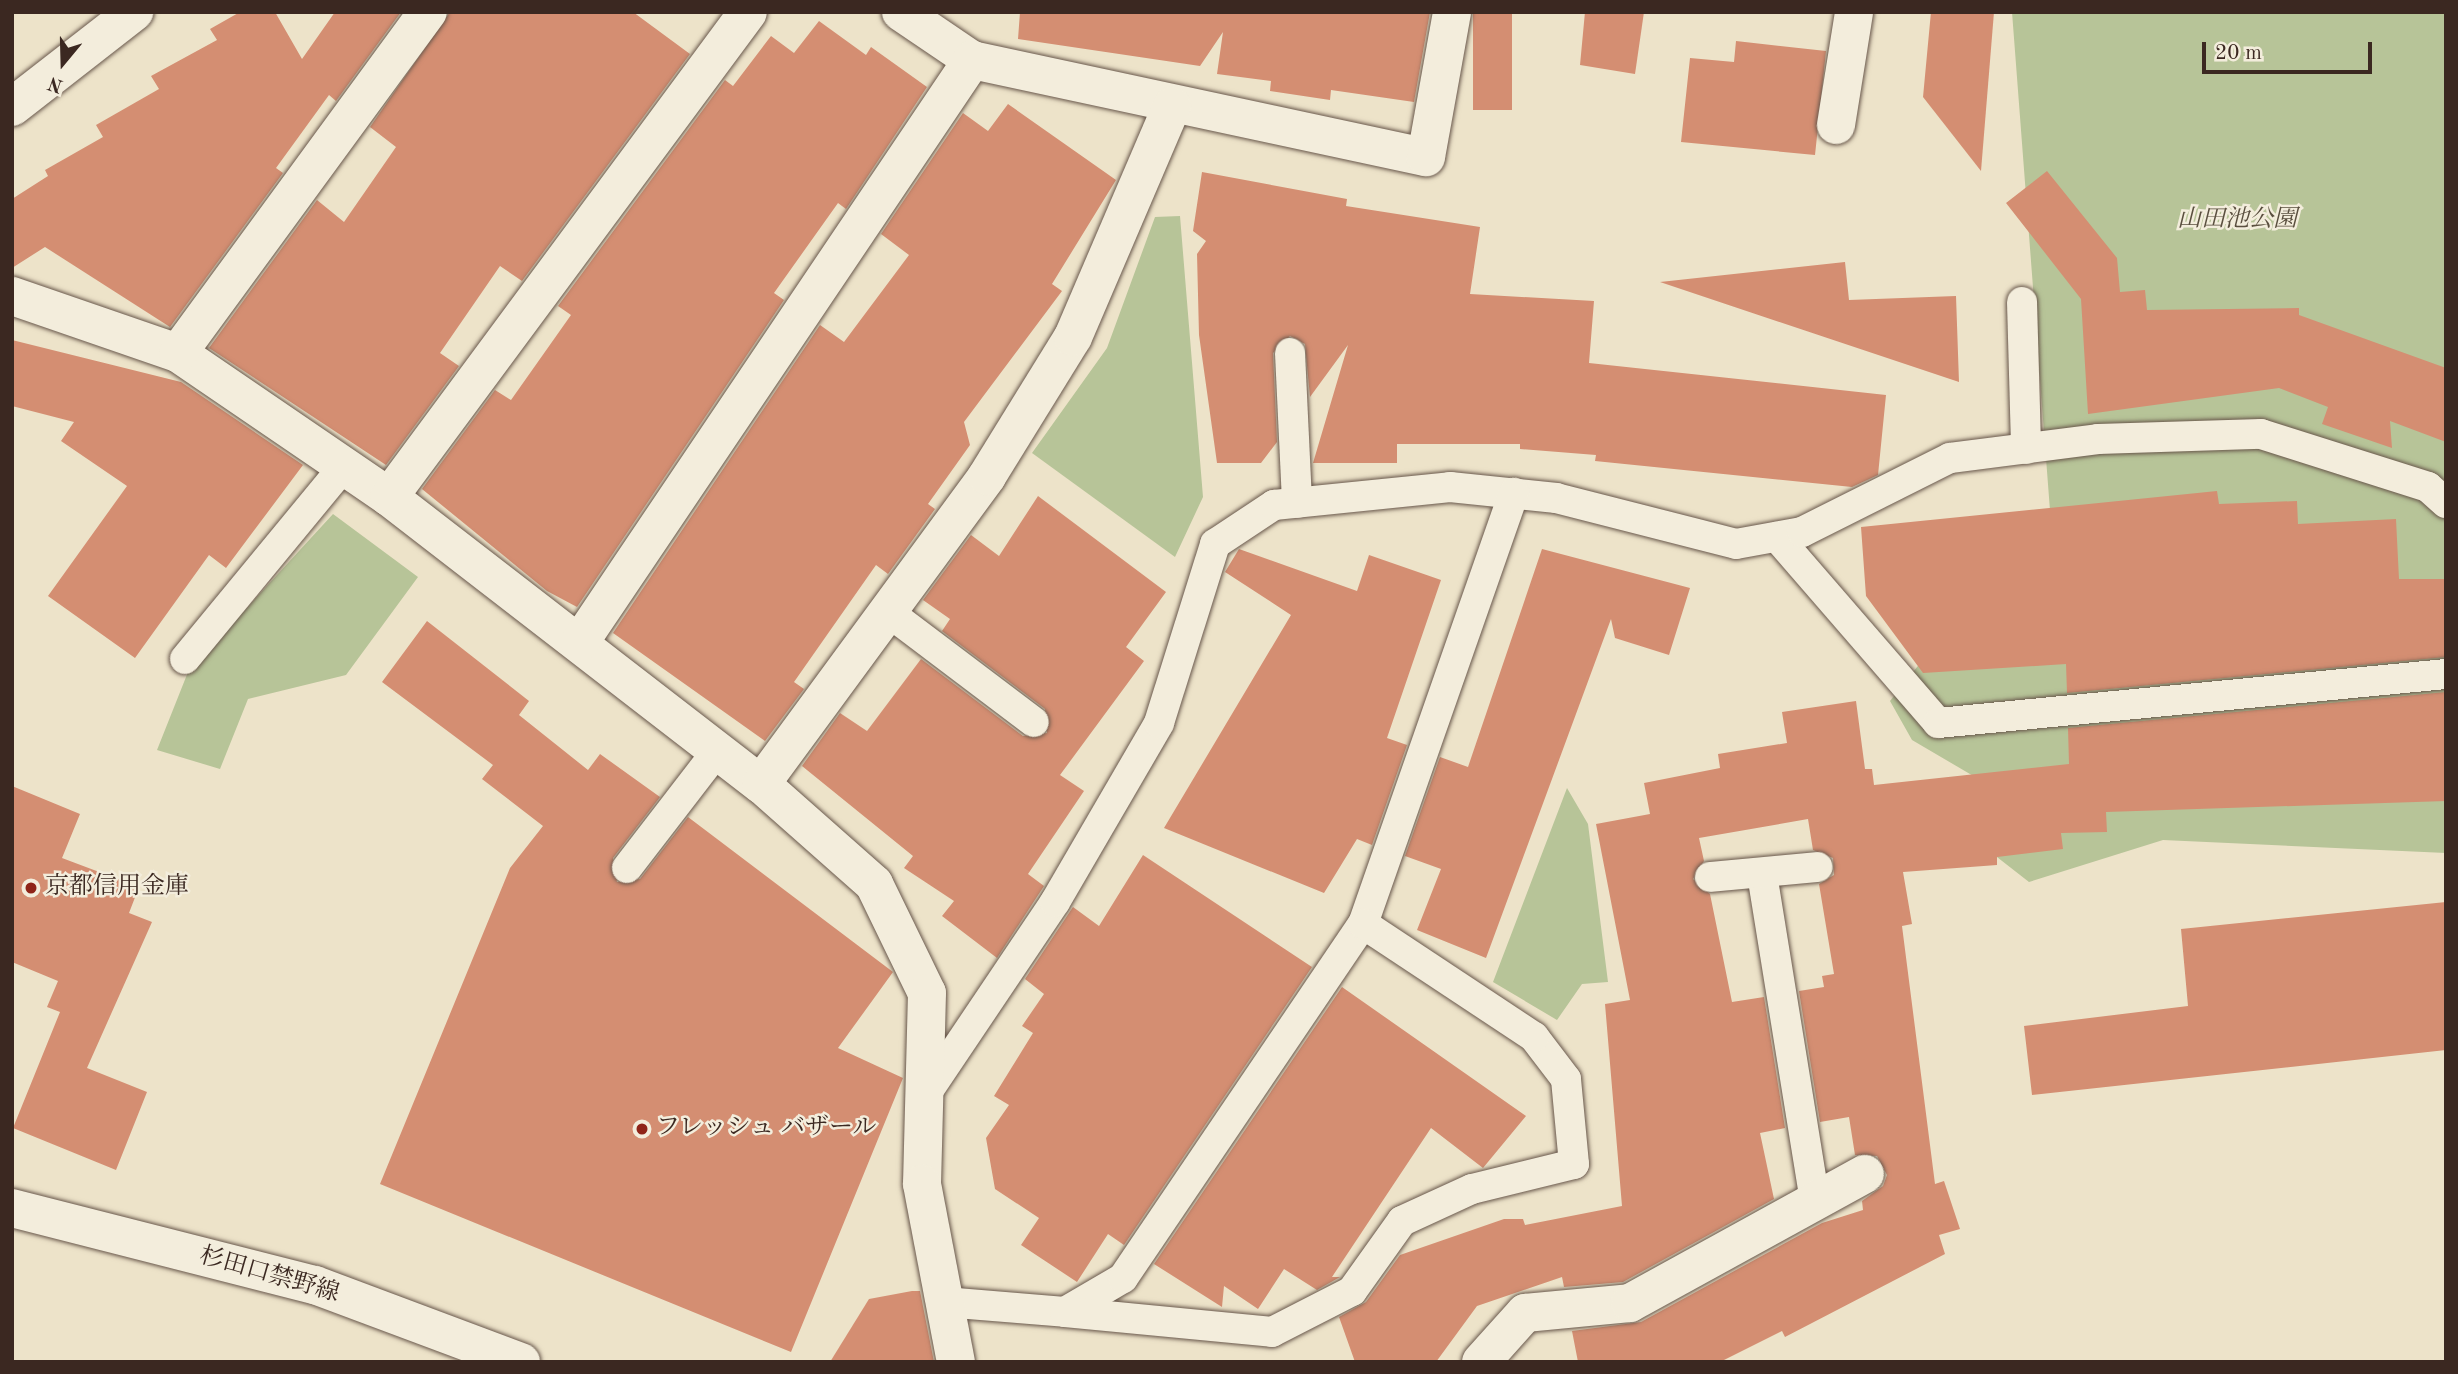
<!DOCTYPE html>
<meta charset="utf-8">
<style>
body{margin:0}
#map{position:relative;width:2458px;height:1374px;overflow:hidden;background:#ede3c9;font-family:"Old Standard TT","Noto Serif JP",serif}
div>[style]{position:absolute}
.green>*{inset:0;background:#b7c498}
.building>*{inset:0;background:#d48e72;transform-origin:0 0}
.roads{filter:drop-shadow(0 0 2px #68574b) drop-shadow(0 0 2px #68574b)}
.lane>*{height:30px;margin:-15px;padding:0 15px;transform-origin:15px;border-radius:15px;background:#f3eddc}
.street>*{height:38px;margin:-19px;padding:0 19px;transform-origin:19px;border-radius:19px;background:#f3eddc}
.secondary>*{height:38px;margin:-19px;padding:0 19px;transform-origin:19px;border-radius:19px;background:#f3eddc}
.dots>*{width:19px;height:19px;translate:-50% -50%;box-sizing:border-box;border:4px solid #f3eddc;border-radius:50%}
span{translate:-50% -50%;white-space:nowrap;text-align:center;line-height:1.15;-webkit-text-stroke:5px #f3eddc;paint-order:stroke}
.park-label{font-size:24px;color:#5a4f3f;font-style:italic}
.poi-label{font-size:24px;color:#3b2821}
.left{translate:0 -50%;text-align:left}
.street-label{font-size:24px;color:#3b2821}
.frame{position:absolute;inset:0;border:14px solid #3b2821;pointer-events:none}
.north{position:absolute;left:28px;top:28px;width:70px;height:70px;-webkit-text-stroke:5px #f3eddc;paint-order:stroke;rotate:199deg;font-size:19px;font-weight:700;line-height:28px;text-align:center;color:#3b2821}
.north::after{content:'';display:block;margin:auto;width:24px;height:32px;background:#3b2821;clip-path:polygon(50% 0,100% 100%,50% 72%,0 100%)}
.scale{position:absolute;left:2202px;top:42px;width:170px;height:32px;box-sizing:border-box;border:4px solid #3b2821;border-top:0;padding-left:9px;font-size:21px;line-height:24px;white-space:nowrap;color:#3b2821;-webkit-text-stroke:5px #f3eddc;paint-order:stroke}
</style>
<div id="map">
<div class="green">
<div style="clip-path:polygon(2012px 12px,2446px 12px,2446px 853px,2163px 840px,2029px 882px,1979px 843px,1987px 784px,1912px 740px,1890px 701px,1921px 662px,2054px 563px)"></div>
<div style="clip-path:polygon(1180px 216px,1203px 497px,1175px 557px,1032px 453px,1107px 348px,1155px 217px)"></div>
<div style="clip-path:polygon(333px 514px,418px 577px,346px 675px,248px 699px,220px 769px,157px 750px,188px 672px)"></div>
<div style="clip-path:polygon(1567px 788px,1588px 824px,1608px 982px,1582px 984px,1557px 1020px,1493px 982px)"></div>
</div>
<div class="building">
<div style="clip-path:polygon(240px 12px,275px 12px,302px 59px,335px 12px,401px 12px,336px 101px,329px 95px,276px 168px,283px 173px,170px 327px,45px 247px,12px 268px,12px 199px,48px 176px,45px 170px,103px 137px,96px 125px,159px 89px,151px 76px,217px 40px,210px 29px)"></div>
<div style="clip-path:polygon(450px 12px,633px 12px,690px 54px,522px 281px,500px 266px,440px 353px,459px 366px,386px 465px,209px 348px,317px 200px,344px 222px,396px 147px,370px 127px)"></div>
<div style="clip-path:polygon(1020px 12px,1430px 12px,1414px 102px,1331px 90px,1330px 100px,1270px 91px,1271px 81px,1217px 74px,1223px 32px,1200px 66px,1018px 39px)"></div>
<div style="left:1473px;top:12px;width:39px;height:98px"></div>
<div style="clip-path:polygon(1585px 12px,1644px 12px,1635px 74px,1580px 65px)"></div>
<div style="clip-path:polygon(1931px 12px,1994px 12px,1981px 171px,1923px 97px)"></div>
<div style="clip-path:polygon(819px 21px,866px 55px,871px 47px,927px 87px,846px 209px,838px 203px,774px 293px,784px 300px,577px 607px,547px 591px,422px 489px,495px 390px,511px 400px,571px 315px,558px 306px,725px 80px,733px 86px,771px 36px,794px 53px)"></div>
<div style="clip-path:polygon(1736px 41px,1826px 51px,1815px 155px,1681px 142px,1690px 58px,1734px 62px)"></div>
<div style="clip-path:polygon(1008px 104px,1116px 180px,1052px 284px,1062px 291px,964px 422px,970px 445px,928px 504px,935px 509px,888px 574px,876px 565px,794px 682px,804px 689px,765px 741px,613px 633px,820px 325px,844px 342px,909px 255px,881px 234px,963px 113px,988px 131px)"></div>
<div style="clip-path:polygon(2047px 171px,2117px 258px,2120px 292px,2145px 290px,2147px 310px,2299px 308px,2299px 315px,2446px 368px,2446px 442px,2390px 421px,2392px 448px,2322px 424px,2328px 407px,2279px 388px,2088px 414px,2081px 299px,2006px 203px)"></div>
<div style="clip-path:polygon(1202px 172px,1347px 199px,1346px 206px,1480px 227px,1470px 294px,1594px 301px,1589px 363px,1886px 395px,1878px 475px,1852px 487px,1595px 461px,1596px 455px,1520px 449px,1520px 444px,1397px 444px,1397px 463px,1313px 463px,1348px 345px,1310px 397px,1305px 344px,1290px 336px,1273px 353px,1277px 442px,1261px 463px,1217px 463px,1199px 335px,1197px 254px,1206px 241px,1193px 231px)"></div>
<div style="clip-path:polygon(1845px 262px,1849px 300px,1956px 296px,1959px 382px,1660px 282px)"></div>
<div style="clip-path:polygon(12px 340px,181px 382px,303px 465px,226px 568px,209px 555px,135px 658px,48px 596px,127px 486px,61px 441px,74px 422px,12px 406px)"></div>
<div style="clip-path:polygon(2217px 491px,2219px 504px,2297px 501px,2298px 524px,2396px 519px,2399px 579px,2446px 579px,2446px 657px,2067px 693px,2066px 664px,1923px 673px,1866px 596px,1861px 527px)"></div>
<div style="clip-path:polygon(1038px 496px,1166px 592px,1126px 647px,1144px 661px,1060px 775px,1084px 791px,1028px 874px,1044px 886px,997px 958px,942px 916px,954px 901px,904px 868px,913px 856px,802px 766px,840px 713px,867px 731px,921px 659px,1023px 736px,1047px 733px,1045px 709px,942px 631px,950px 619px,923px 600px,971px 535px,999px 556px)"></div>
<div style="clip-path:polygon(1239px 549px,1357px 591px,1369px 555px,1441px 580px,1387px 738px,1407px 745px,1372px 845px,1357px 839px,1324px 893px,1164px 828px,1291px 615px,1225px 572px)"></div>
<div style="clip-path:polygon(1542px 549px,1690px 588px,1669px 655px,1615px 638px,1611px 619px,1486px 958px,1417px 930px,1441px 869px,1405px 856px,1440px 757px,1468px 767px)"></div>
<div style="clip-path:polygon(427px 621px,529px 701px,519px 715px,588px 770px,600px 754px,660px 797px,613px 858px,617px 882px,640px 879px,688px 817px,893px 972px,838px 1048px,903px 1078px,791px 1352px,380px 1184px,510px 868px,543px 826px,482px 779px,493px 765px,382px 682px)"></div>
<div style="clip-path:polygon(2446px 692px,2446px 801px,2106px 812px,2107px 832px,2061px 833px,2063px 849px,1997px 857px,1997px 865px,1903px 872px,1912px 924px,1902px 926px,1935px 1184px,1944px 1181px,1960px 1229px,1939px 1235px,1945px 1254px,1785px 1337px,1782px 1331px,1720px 1362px,1578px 1362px,1572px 1331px,1641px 1322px,1822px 1223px,1863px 1210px,1862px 1201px,1883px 1186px,1887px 1175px,1877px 1156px,1855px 1155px,1849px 1117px,1820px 1122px,1799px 991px,1824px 987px,1822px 976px,1834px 974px,1819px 884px,1834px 875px,1833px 858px,1813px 850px,1808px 819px,1699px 838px,1704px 861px,1693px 879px,1710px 894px,1732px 1002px,1764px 997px,1785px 1128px,1760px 1133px,1774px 1199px,1623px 1282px,1564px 1287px,1562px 1277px,1477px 1306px,1436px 1362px,1355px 1362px,1339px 1317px,1366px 1302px,1400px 1255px,1504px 1219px,1523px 1219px,1525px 1225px,1622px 1206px,1605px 1004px,1630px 1000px,1596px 824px,1650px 814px,1644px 783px,1720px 768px,1718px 754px,1787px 743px,1782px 712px,1856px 701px,1865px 769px,1872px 769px,1874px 785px,2069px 764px,2068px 728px)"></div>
<div style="clip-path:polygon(12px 786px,80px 814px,62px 858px,139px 887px,129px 913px,152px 922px,87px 1068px,147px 1092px,116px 1170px,13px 1128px,60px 1012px,47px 1007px,58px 981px,12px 962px)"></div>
<div style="clip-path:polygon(1143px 855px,1312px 967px,1124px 1245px,1108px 1234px,1077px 1282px,1021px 1245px,1039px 1218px,995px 1189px,986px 1138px,1009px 1105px,994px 1096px,1033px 1033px,1022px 1026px,1044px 994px,1025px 979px,1073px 907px,1099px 926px)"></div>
<div style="clip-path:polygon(2446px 902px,2446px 1050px,2032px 1095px,2024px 1026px,2188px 1006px,2181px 929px)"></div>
<div style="clip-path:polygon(1342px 987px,1526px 1116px,1483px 1168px,1431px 1128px,1332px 1277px,1340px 1277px,1317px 1290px,1284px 1269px,1258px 1309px,1224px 1286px,1222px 1307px,1154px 1264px)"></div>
<div style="clip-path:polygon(912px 1291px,920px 1291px,934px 1362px,830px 1362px,869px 1299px)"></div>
</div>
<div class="roads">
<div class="lane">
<div style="left:2022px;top:302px;width:147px;rotate:88.4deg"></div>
<div style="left:1290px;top:353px;width:150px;rotate:87.3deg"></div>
<div style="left:1777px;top:537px;width:246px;rotate:49.1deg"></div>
<div style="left:1938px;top:723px;width:510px;rotate:-5.51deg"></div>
<div style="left:887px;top:611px;width:184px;rotate:37.1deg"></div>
<div style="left:185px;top:659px;width:250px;rotate:-50.5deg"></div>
<div style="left:627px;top:868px;width:149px;rotate:-52.4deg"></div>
<div style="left:1762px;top:874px;width:332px;rotate:80.8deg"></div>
<div style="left:1710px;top:877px;width:108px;rotate:-5.3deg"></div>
<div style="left:924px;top:1097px;width:235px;rotate:-56.1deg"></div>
<div style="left:1055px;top:902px;width:207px;rotate:-59.8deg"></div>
<div style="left:1159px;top:723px;width:188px;rotate:-72.6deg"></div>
<div style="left:1215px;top:544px;width:71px;rotate:-33.5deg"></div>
<div style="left:1274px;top:505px;width:177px;rotate:-5.8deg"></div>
<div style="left:1450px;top:487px;width:107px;rotate:5.9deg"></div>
<div style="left:1556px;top:498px;width:186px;rotate:14.3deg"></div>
<div style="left:1736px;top:544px;width:67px;rotate:-10.3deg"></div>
<div style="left:1802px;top:532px;width:165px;rotate:-26.6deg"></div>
<div style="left:1950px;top:458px;width:149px;rotate:-7.3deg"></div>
<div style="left:2098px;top:439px;width:163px;rotate:-1.8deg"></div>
<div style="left:2261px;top:434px;width:175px;rotate:17.6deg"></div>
<div style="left:2428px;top:487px;width:24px;rotate:42deg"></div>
<div style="left:944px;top:1302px;width:121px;rotate:4.7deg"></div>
<div style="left:1065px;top:1312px;width:67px;rotate:-30.4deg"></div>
<div style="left:1123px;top:1278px;width:428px;rotate:-55.9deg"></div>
<div style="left:1363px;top:924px;width:457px;rotate:-70.7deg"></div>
<div style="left:1065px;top:1312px;width:208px;rotate:5.5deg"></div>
<div style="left:1272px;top:1332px;width:90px;rotate:-27.1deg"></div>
<div style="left:1352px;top:1291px;width:86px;rotate:-54.5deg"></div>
<div style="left:1402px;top:1221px;width:77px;rotate:-24.6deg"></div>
<div style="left:1472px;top:1189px;width:105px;rotate:-13.8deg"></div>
<div style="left:1574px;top:1164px;width:85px;rotate:-95.4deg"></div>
<div style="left:1566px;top:1079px;width:53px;rotate:-127.3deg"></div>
<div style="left:1534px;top:1037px;width:205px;rotate:-146.5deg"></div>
</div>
<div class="street">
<div style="left:901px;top:12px;width:86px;rotate:34.1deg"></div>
<div style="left:972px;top:60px;width:464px;rotate:12.1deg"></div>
<div style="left:1426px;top:157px;width:147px;rotate:-79.8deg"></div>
<div style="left:12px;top:107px;width:155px;rotate:-37.9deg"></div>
<div style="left:1836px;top:125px;width:114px;rotate:-80.9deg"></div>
<div style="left:12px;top:296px;width:176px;rotate:19deg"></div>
<div style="left:178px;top:353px;width:255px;rotate:34.3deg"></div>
<div style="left:389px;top:497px;width:470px;rotate:37.7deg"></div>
<div style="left:761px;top:784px;width:151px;rotate:41.5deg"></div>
<div style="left:874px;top:884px;width:121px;rotate:64.1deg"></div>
<div style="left:927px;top:993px;width:191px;rotate:91.5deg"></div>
<div style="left:922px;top:1184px;width:181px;rotate:79.2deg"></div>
<div style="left:178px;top:353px;width:423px;rotate:-53.8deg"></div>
<div style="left:389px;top:497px;width:603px;rotate:-53.49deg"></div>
<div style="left:580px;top:642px;width:702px;rotate:-56.04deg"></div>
<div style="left:761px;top:784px;width:382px;rotate:-53.7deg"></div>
<div style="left:987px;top:476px;width:163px;rotate:-58.3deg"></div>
<div style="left:1073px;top:337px;width:251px;rotate:-66.8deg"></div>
<div style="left:1481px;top:1362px;width:66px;rotate:-48.1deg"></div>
<div style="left:1525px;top:1313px;width:105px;rotate:-5.4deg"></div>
<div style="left:1630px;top:1303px;width:268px;rotate:-28.8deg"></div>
</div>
<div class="secondary">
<div style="left:12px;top:1208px;width:313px;rotate:14.3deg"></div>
<div style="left:315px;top:1285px;width:220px;rotate:20.5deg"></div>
</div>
</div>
<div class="dots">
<div style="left:31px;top:888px;background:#8f2418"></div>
<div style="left:642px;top:1129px;background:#8f2418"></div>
</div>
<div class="park-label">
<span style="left:2237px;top:221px">山田池公園</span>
</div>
<div class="poi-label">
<span class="left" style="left:45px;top:888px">京都信用金庫</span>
<span class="left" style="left:656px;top:1129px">フレッシュ バザール</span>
</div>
<div class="street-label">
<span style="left:269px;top:1276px;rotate:16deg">杉田口禁野線</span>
</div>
<div class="frame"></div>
<div class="north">N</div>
<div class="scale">20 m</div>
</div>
